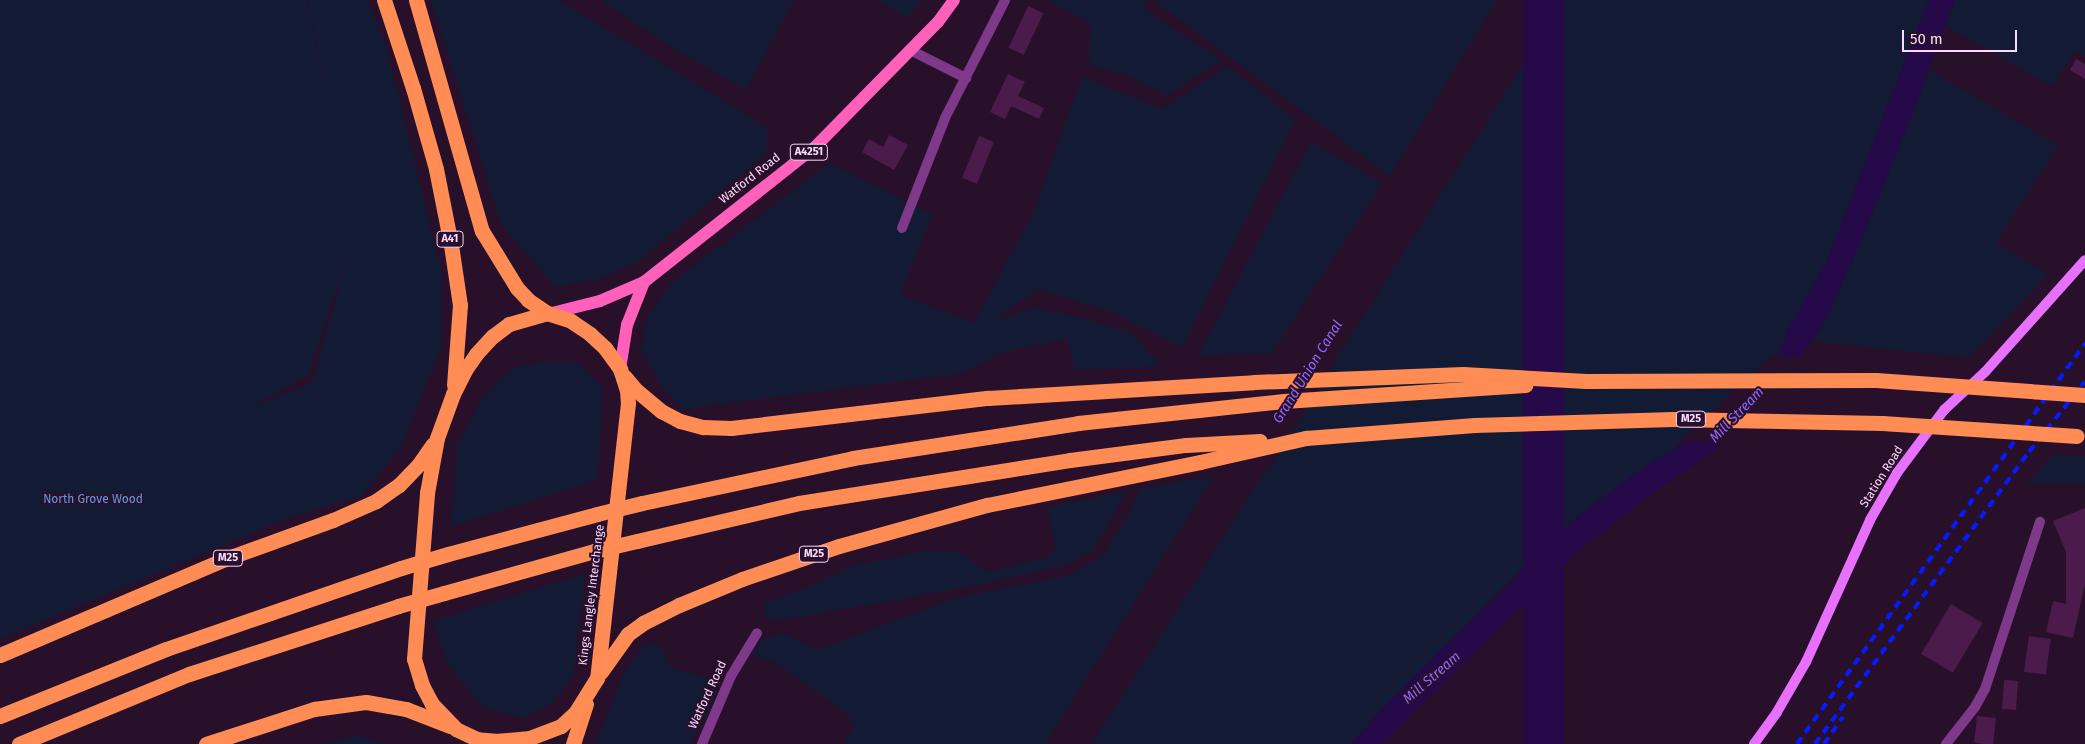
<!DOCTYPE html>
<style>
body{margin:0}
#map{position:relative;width:2085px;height:744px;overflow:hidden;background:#29102a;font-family:"Fira Sans",sans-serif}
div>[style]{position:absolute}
.green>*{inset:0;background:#121a34}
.water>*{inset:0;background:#260949;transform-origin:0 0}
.pier>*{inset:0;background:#29102a}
.building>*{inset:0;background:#4b1b4b;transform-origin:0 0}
.street>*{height:10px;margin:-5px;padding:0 5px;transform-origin:5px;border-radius:5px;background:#7e398a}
.secondary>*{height:10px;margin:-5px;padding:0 5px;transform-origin:5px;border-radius:5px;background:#e770ff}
.primary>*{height:12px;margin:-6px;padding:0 6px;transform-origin:6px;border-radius:6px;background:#ff60ba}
.highway>*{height:15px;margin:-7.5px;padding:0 7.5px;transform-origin:7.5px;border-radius:7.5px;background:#ff8c54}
.rail>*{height:4px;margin-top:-2px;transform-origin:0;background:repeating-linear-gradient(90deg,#051bff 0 8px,transparent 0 14px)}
.highway-bridge>*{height:15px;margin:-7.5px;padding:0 7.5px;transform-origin:7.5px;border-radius:7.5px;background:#ff8c54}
span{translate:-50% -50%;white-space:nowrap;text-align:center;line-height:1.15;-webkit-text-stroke:4px #29102a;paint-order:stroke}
.shield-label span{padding:1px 4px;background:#29102a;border:1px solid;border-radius:4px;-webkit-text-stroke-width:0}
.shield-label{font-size:11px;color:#fcd9ff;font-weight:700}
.street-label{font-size:12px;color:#fcd9ff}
.park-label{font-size:12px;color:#609ae4}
.water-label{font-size:14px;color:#9067ff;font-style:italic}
.scale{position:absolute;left:1902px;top:30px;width:115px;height:22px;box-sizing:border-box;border:2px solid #fcd9ff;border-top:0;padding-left:6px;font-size:15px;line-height:18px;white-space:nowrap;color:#fcd9ff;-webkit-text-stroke:4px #29102a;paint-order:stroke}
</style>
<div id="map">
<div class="green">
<div style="clip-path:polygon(evenodd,0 0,306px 0,354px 218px,307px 0,367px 0,386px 46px,442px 274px,441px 347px,402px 445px,362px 496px,288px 518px,0 639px,0 0,351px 244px,312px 383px,246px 410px,308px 375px,351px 244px)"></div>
<div style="clip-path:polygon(431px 0,558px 0,768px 128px,766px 154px,638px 262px,599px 279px,555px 287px,501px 224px)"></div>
<div style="clip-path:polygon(600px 0,794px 0,746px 90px,675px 49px)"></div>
<div style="clip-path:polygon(877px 0,921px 0,907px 18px)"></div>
<div style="clip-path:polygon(1047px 0,1146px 0,1144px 9px,1222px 60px,1166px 96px,1128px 75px,1089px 65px,1090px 23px)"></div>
<div style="clip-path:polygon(1157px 0,1497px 0,1390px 176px,1157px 3px)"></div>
<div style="clip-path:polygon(1564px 0,1929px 0,1826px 263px,1786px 332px,1780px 352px,1673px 451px,1653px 461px,1528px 563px,1382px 709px,1351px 744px,1092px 744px)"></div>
<div style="clip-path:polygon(1955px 0,2085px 0,2085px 56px,2075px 50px,2053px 87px,1946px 26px)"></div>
<div style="clip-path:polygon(1227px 66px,1295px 120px,1182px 348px,1109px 311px,1038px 289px,994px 320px,1036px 308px,1077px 317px,1128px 331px,1161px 366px,1075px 370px,1067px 338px,997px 354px,964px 373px,682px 409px,661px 386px,641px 350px,647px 320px,669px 285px,830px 163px,932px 215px,900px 295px,974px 323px,1034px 212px,1082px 77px,1163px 109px)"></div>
<div style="clip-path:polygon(1929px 70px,2058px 146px,1996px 243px,2048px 274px,1969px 358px,1812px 341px,1824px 323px,1859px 246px)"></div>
<div style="clip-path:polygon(1311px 142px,1382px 183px,1272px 353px,1198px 356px)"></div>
<div style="clip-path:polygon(541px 362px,577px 362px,603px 388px,597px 480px,451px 527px,458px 442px,485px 395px,512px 368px)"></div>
<div style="clip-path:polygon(2055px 454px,2085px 457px,2085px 484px,2028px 483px)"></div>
<div style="clip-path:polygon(1214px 476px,1045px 744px,844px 744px,854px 725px,847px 713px,773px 661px,752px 655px,761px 640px,782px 633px,816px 650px,956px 598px,1072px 575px,1103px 555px,1126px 519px,1141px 488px)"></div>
<div style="clip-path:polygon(1127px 491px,1093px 550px,1068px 565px,952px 590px,788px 619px,765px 619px,766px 602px,809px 587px,851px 566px,926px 551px,958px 551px,987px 572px,1048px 558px,1056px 548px,1048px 507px)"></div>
<div style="clip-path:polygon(585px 574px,573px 675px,553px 703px,524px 718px,483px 708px,448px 663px,433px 621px)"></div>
<div style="clip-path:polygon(658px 644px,672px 668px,709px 678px,717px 693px,690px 744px,596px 744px,624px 672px,642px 646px)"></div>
<div style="clip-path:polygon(357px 736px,386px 744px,322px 744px)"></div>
</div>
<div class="water">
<div style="left:1523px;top:0;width:41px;height:882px"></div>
<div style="clip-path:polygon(1929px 0,1955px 0,1912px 115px,1859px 246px,1824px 323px,1801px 356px,1712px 453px,1664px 485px,1577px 552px,1382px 744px,1351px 744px,1382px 709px,1576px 517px,1653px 461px,1673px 451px,1780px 352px,1786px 333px,1826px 263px)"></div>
</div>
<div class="pier">
<div style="clip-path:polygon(1772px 356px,1804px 357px,1726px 441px,1679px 442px)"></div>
<div style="clip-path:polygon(1337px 361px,1270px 469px,1218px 475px,1287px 365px)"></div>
</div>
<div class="building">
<div style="left:1028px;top:6px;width:17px;height:46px;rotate:25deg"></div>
<div style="clip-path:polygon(2076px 59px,2085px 64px,2085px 79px,2070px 70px)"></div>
<div style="clip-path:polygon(1008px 74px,1025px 82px,1018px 96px,1044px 108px,1039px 119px,1011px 106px,1005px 119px,990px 112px)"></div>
<div style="clip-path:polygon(889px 135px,908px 145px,894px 170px,862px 152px,869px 139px,883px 147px)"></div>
<div style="left:979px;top:136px;width:16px;height:45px;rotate:22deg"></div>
<div style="clip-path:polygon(2085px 508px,2085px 584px,2073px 638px,2046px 632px,2053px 601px,2066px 604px,2066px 552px,2053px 521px)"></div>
<div style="left:1951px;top:604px;width:37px;height:58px;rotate:31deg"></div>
<div style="left:2029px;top:636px;width:22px;height:36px;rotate:8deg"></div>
<div style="left:2004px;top:680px;width:14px;height:29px;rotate:4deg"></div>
<div style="left:1977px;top:716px;width:19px;height:27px;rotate:6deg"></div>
</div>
<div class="street">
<div style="left:910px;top:50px;width:63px;rotate:26.6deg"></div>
<div style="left:902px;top:228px;width:118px;rotate:-68.6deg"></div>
<div style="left:945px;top:118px;width:132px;rotate:-63deg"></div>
<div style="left:702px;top:744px;width:74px;rotate:-66.9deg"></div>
<div style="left:731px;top:676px;width:50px;rotate:-58.8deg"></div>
<div style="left:1946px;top:744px;width:47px;rotate:-51.9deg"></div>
<div style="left:1975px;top:707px;width:21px;rotate:-61deg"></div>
<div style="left:1985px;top:689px;width:176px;rotate:-71.8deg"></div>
</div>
<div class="secondary">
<div style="left:1754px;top:744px;width:39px;rotate:-54deg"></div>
<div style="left:1777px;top:712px;width:58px;rotate:-59.9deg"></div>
<div style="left:1806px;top:662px;width:156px;rotate:-65.7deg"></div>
<div style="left:1870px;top:520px;width:54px;rotate:-60.1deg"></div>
<div style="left:1897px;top:473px;width:79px;rotate:-53.3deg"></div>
<div style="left:1944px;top:410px;width:56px;rotate:-42.8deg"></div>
<div style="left:1985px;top:372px;width:150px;rotate:-48.2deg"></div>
</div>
<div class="primary">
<div style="left:552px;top:313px;width:49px;rotate:-14deg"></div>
<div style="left:600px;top:301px;width:48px;rotate:-23.4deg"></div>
<div style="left:644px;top:282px;width:218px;rotate:-38.3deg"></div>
<div style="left:815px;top:147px;width:175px;rotate:-45.5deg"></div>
<div style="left:938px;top:22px;width:27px;rotate:-54deg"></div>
<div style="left:620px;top:369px;width:45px;rotate:-81deg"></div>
<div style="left:627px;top:325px;width:46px;rotate:-68.4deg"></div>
</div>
<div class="highway">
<div style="left:384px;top:0;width:93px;rotate:71.8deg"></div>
<div style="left:413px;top:88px;width:84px;rotate:74.1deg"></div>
<div style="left:436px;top:169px;width:77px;rotate:78.8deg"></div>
<div style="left:451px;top:245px;width:61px;rotate:81.5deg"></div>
<div style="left:460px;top:305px;width:80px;rotate:94.3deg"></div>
<div style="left:416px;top:0;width:240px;rotate:74.1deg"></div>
<div style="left:482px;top:231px;width:67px;rotate:58.4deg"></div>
<div style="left:517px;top:288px;width:16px;rotate:47deg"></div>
<div style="left:528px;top:300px;width:23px;rotate:34deg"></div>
<div style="left:547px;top:313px;width:25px;rotate:18deg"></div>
<div style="left:571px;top:321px;width:23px;rotate:34deg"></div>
<div style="left:590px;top:334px;width:21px;rotate:43deg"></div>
<div style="left:605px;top:348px;width:26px;rotate:54deg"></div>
<div style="left:620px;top:369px;width:22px;rotate:72deg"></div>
<div style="left:627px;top:390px;width:13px;rotate:86deg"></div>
<div style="left:628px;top:403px;width:277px;rotate:96.4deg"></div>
<div style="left:597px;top:678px;width:40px;rotate:122deg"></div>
<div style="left:576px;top:712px;width:21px;rotate:137deg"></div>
<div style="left:561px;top:726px;width:33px;rotate:159deg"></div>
<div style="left:530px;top:738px;width:32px;rotate:175deg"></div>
<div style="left:498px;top:741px;width:21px;rotate:-175deg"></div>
<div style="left:477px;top:739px;width:23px;rotate:-155deg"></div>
<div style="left:456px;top:729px;width:35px;rotate:-134deg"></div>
<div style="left:432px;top:704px;width:21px;rotate:-118deg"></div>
<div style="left:422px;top:685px;width:27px;rotate:-107deg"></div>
<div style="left:414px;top:659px;width:167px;rotate:-85.5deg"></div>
<div style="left:427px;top:493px;width:56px;rotate:-79.7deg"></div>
<div style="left:437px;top:438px;width:47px;rotate:-70deg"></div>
<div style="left:453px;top:394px;width:27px;rotate:-63deg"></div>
<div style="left:465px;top:370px;width:19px;rotate:-55deg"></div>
<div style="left:476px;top:354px;width:25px;rotate:-47deg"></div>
<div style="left:493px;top:336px;width:20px;rotate:-37deg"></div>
<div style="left:509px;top:324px;width:40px;rotate:-16deg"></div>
<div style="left:625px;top:377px;width:17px;rotate:50deg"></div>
<div style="left:636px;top:390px;width:33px;rotate:40deg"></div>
<div style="left:661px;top:411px;width:21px;rotate:28deg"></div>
<div style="left:680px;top:421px;width:24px;rotate:15deg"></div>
<div style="left:703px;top:427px;width:28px;rotate:2deg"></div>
<div style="left:731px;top:428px;width:259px;rotate:-6.7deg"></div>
<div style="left:988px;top:398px;width:266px;rotate:-3.4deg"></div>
<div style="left:1254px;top:382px;width:209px;rotate:-2.2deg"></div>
<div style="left:1463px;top:374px;width:123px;rotate:3.3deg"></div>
<div style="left:642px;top:503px;width:216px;rotate:-12deg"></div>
<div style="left:853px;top:458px;width:228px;rotate:-8.8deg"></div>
<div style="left:1078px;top:423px;width:207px;rotate:-6.1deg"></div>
<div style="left:1284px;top:401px;width:242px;rotate:-3.8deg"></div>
<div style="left:637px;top:541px;width:166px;rotate:-13.2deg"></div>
<div style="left:799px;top:503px;width:274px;rotate:-9deg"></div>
<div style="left:1070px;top:460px;width:117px;rotate:-7.4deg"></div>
<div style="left:1186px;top:445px;width:74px;rotate:-3.1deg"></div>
<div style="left:448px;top:554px;width:154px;rotate:-15deg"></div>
<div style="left:444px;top:593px;width:156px;rotate:-15.6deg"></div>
<div style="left:0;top:655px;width:245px;rotate:-23.1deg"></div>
<div style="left:225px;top:559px;width:115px;rotate:-19.9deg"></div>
<div style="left:333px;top:520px;width:47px;rotate:-23.8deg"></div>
<div style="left:376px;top:501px;width:28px;rotate:-35deg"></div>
<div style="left:399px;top:485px;width:29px;rotate:-46deg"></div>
<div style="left:419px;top:464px;width:24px;rotate:-55deg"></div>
<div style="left:601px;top:672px;width:47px;rotate:-54.6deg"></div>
<div style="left:628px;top:634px;width:19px;rotate:-36deg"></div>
<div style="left:643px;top:623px;width:40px;rotate:-26.6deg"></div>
<div style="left:679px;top:605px;width:68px;rotate:-22.4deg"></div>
<div style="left:742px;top:579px;width:102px;rotate:-18.8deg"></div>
<div style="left:839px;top:546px;width:154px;rotate:-15.5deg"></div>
<div style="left:987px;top:505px;width:217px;rotate:-11.4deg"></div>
<div style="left:1200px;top:462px;width:109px;rotate:-12.8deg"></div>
<div style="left:0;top:716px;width:179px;rotate:-22deg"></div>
<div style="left:166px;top:649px;width:249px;rotate:-19deg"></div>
<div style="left:19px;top:744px;width:184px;rotate:-22.4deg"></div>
<div style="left:189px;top:674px;width:220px;rotate:-18deg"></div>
<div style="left:206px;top:744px;width:114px;rotate:-18deg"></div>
<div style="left:314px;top:709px;width:52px;rotate:-7.7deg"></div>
<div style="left:366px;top:702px;width:41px;rotate:9.9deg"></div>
<div style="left:406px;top:709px;width:47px;rotate:21.1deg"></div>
<div style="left:573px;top:744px;width:42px;rotate:-72deg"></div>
</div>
<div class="rail">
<div style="left:1797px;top:744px;width:494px;rotate:-54.3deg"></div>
<div style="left:1815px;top:744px;width:362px;rotate:-53.8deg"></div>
<div style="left:2029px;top:452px;width:90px;rotate:-51.7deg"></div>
<div style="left:1824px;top:744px;width:33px;rotate:-55deg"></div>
</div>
<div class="highway-bridge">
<div style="left:1586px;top:381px;width:290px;rotate:-0.2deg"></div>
<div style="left:1876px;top:380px;width:210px;rotate:4.1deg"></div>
<div style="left:1306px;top:438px;width:169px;rotate:-4.4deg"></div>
<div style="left:1474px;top:425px;width:199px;rotate:-1.7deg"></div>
<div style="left:1673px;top:419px;width:209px;rotate:1.1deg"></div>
<div style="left:1882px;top:423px;width:195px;rotate:3.8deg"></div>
<div style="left:597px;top:514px;width:46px;rotate:-13.7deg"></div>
<div style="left:594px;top:551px;width:44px;rotate:-13.1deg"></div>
<div style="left:401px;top:568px;width:49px;rotate:-16.6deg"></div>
<div style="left:398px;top:606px;width:48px;rotate:-15.8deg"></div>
</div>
<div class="shield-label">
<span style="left:809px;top:152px">A4251</span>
<span style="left:450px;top:239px">A41</span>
<span style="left:1691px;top:419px">M25</span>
<span style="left:814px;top:554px">M25</span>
<span style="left:228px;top:558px">M25</span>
</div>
<div class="street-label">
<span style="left:750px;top:179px;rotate:-38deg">Watford Road</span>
<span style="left:1882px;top:477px;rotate:-58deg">Station Road</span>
<span style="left:592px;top:595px;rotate:-83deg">Kings Langley Interchange</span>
<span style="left:708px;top:695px;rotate:-65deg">Watford Road</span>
</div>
<div class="park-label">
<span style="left:93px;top:500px">North Grove Wood</span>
</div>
<div class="water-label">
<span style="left:1308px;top:372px;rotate:-58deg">Grand Union Canal</span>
<span style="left:1737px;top:415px;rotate:-46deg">Mill Stream</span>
<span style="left:1432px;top:678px;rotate:-41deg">Mill Stream</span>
</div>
<div class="scale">50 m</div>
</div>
